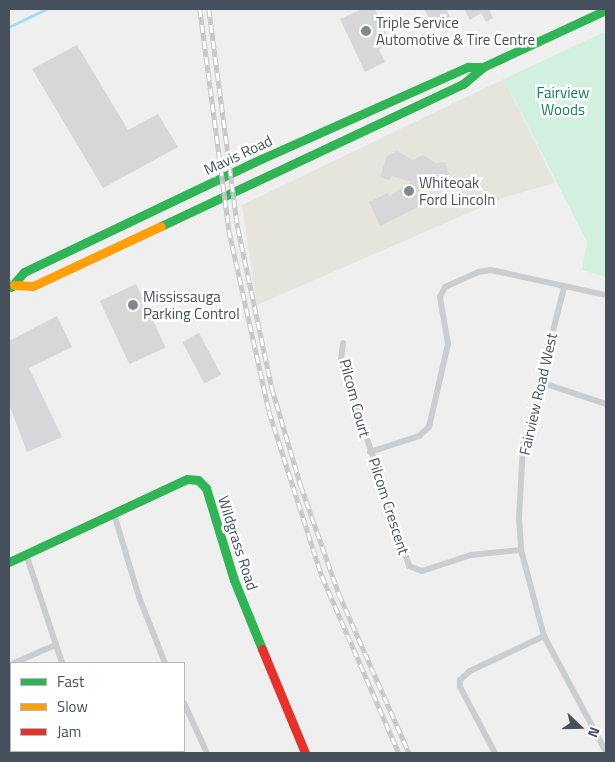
<!DOCTYPE html>
<style>
body{margin:0}
#map{position:relative;width:615px;height:762px;overflow:hidden;background:#f0efef;font-family:"Titillium Web",sans-serif}
div>[style]{position:absolute}
.commercial>*{inset:0;background:#e5e4dd}
.green>*{inset:0;background:#d2f0e0}
.stream>*{height:2.5px;margin:-1.25px;padding:0 1.25px;transform-origin:1.25px;border-radius:1.25px;background:#a5dbf0}
.building>*{inset:0;background:#d7d7d9;transform-origin:0 0}
.street>*{height:6px;margin:-3px;padding:0 3px;transform-origin:3px;border-radius:3px;background:#cbced0}
.fast>*{height:9px;margin:-4.5px;padding:0 4.5px;transform-origin:4.5px;border-radius:4.5px;background:#30b455}
.slow>*{height:9px;margin:-4.5px;padding:0 4.5px;transform-origin:4.5px;border-radius:4.5px;background:#ff9f0a}
.jam>*{height:9px;margin:-4.5px;padding:0 4.5px;transform-origin:4.5px;border-radius:4.5px;background:#e5322d}
.rail>*{height:4.5px;margin-top:-2.25px;transform-origin:0;background:repeating-linear-gradient(90deg,#fff 0 8px,#c5c7c9 0 16px);box-sizing:border-box;border-block:1px solid #c5c7c9}
.dots>*{width:14px;height:14px;translate:-50% -50%;box-sizing:border-box;border:2px solid #fff;border-radius:50%}
span{translate:-50% -50%;white-space:nowrap;text-align:center;line-height:1.15;-webkit-text-stroke:5px #fff;paint-order:stroke}
.poi-label{font-size:15px;color:#46505d}
.left{translate:0 -50%;text-align:left}
.park-label{font-size:15px;color:#128253}
.street-label{font-size:15px;color:#46505d}
.frame{position:absolute;inset:0;border:10px solid #46505d;pointer-events:none}
.legend{position:absolute;left:10px;top:662px;width:175px;height:90px;box-sizing:border-box;background:#fff;border:1px solid #b5b9be;margin:0;padding:6px 9px;list-style:none;font-size:15px;color:#46505d}
.legend li{display:flex;align-items:center;gap:10px;height:25px}
.legend b{width:25px;border:1px solid #b5b9be}
.north{position:absolute;left:555px;top:702px;width:50px;height:50px;-webkit-text-stroke:4px #fff;paint-order:stroke;rotate:111deg;font-size:14px;font-weight:700;line-height:20px;text-align:center;color:#46505d}
.north::after{content:'';display:block;margin:auto;width:18px;height:22px;background:#46505d;clip-path:polygon(50% 0,100% 100%,50% 72%,0 100%)}
</style>
<div id="map">
<div class="commercial">
<div style="clip-path:polygon(504px 79px,555px 183px,505px 197px,257px 305px,242px 205px)"></div>
</div>
<div class="green">
<div style="clip-path:polygon(604px 32px,606px 36px,606px 277px,582px 270px,587px 242px,504px 79px)"></div>
</div>
<div class="stream">
<div style="left:9px;top:27px;width:41px;rotate:-25.9deg"></div>
</div>
<div class="building">
<div style="clip-path:polygon(362px 9px,375px 9px,391px 44px,379px 49px,385px 62px,365px 72px,340px 19px)"></div>
<div style="clip-path:polygon(424px 9px,446px 9px,455px 26px,436px 30px)"></div>
<div style="clip-path:polygon(464px 9px,489px 9px,493px 18px,486px 22px,481px 13px,470px 20px)"></div>
<div style="clip-path:polygon(77px 45px,128px 130px,158px 114px,178px 147px,103px 188px,32px 69px)"></div>
<div style="clip-path:polygon(397px 151px,413px 160px,423px 155px,436px 163px,445px 162px,449px 174px,419px 188px,426px 203px,380px 226px,369px 202px,388px 193px,389px 196px,411px 182px,392px 176px,389px 180px,380px 177px,387px 156px)"></div>
<div style="left:136px;top:284px;width:70px;height:40px;rotate:65deg"></div>
<div style="clip-path:polygon(57px 316px,72px 347px,29px 368px,62px 437px,27px 452px,9px 404px,9px 341px)"></div>
<div style="left:199px;top:333px;width:47px;height:19px;rotate:62deg"></div>
</div>
<div class="street">
<div style="left:564px;top:288px;width:163px;rotate:104.5deg"></div>
<div style="left:523px;top:446px;width:72px;rotate:93.2deg"></div>
<div style="left:519px;top:518px;width:32px;rotate:86deg"></div>
<div style="left:521px;top:550px;width:89px;rotate:75deg"></div>
<div style="left:544px;top:636px;width:132px;rotate:61.9deg"></div>
<div style="left:343px;top:343px;width:17px;rotate:97deg"></div>
<div style="left:341px;top:360px;width:217px;rotate:71.7deg"></div>
<div style="left:409px;top:566px;width:14px;rotate:21deg"></div>
<div style="left:422px;top:571px;width:52px;rotate:-18.1deg"></div>
<div style="left:471px;top:555px;width:50px;rotate:-5.7deg"></div>
<div style="left:540px;top:382px;width:70px;rotate:18.4deg"></div>
<div style="left:370px;top:452px;width:52px;rotate:-18.1deg"></div>
<div style="left:419px;top:436px;width:13px;rotate:-42deg"></div>
<div style="left:429px;top:427px;width:85px;rotate:-77.1deg"></div>
<div style="left:448px;top:344px;width:48px;rotate:-99.7deg"></div>
<div style="left:440px;top:297px;width:11px;rotate:-63deg"></div>
<div style="left:445px;top:287px;width:36px;rotate:-24deg"></div>
<div style="left:478px;top:272px;width:13px;rotate:-9deg"></div>
<div style="left:491px;top:270px;width:118px;rotate:12.3deg"></div>
<div style="left:114px;top:514px;width:87px;rotate:73.2deg"></div>
<div style="left:139px;top:597px;width:71px;rotate:68.5deg"></div>
<div style="left:26px;top:554px;width:115px;rotate:71.7deg"></div>
<div style="left:14px;top:663px;width:45px;rotate:-23.7deg"></div>
<div style="left:184px;top:703px;width:55px;rotate:65.3deg"></div>
<div style="left:98px;top:751px;width:2px;rotate:63deg"></div>
<div style="left:39px;top:753px;width:6px;rotate:-18deg"></div>
<div style="left:495px;top:753px;width:75px;rotate:-117.9deg"></div>
<div style="left:460px;top:687px;width:7px;rotate:-90deg"></div>
<div style="left:460px;top:680px;width:13px;rotate:-42deg"></div>
<div style="left:470px;top:671px;width:82px;rotate:-25.3deg"></div>
</div>
<div class="fast">
<div style="left:161px;top:226px;width:334px;rotate:-25.2deg"></div>
<div style="left:463px;top:84px;width:26px;rotate:-40deg"></div>
<div style="left:483px;top:67px;width:136px;rotate:-24.9deg"></div>
<div style="left:11px;top:287px;width:20px;rotate:-49deg"></div>
<div style="left:24px;top:272px;width:263px;rotate:-25.5deg"></div>
<div style="left:261px;top:159px;width:227px;rotate:-24deg"></div>
<div style="left:468px;top:67px;width:15px"></div>
<div style="left:9px;top:562px;width:196px;rotate:-25deg"></div>
<div style="left:187px;top:479px;width:11px;rotate:5deg"></div>
<div style="left:198px;top:480px;width:11px;rotate:45deg"></div>
<div style="left:206px;top:488px;width:96px;rotate:73.1deg"></div>
<div style="left:234px;top:580px;width:74px;rotate:67.9deg"></div>
</div>
<div class="slow">
<div style="left:14px;top:285px;width:19px;rotate:3deg"></div>
<div style="left:33px;top:286px;width:141px;rotate:-25.1deg"></div>
</div>
<div class="jam">
<div style="left:262px;top:649px;width:113px;rotate:67.5deg"></div>
</div>
<div class="rail">
<div style="left:200px;top:9px;width:223px;rotate:82.5deg"></div>
<div style="left:229px;top:230px;width:185px;rotate:77.5deg"></div>
<div style="left:269px;top:411px;width:173px;rotate:72.2deg"></div>
<div style="left:322px;top:576px;width:193px;rotate:66.5deg"></div>
<div style="left:209px;top:9px;width:221px;rotate:82.5deg"></div>
<div style="left:238px;top:228px;width:164px;rotate:78deg"></div>
<div style="left:272px;top:388px;width:102px;rotate:73.5deg"></div>
<div style="left:301px;top:486px;width:114px;rotate:70.6deg"></div>
<div style="left:339px;top:594px;width:174px;rotate:66.2deg"></div>
</div>
<div class="dots">
<div style="left:366px;top:31px;background:#828890"></div>
<div style="left:409px;top:191px;background:#828890"></div>
<div style="left:133px;top:305px;background:#828890"></div>
</div>
<div class="poi-label">
<span class="left" style="left:376px;top:31px">Triple Service<br>Automotive &amp; Tire Centre</span>
<span class="left" style="left:419px;top:191px">Whiteoak<br>Ford Lincoln</span>
<span class="left" style="left:143px;top:305px">Mississauga<br>Parking Control</span>
</div>
<div class="park-label">
<span style="left:563px;top:101px">Fairview<br>Woods</span>
</div>
<div class="street-label">
<span style="left:238px;top:155px;rotate:-25deg">Mavis Road</span>
<span style="left:538px;top:394px;rotate:-77deg">Fairview Road West</span>
<span style="left:355px;top:398px;rotate:75deg">Pilcom Court</span>
<span style="left:389px;top:506px;rotate:72deg">Pilcom Crescent</span>
<span style="left:238px;top:543px;rotate:72deg">Wildgrass Road</span>
</div>
<div class="frame"></div>
<ul class="legend">
<li><b style="height:6px;background:#30b455"></b>Fast</li>
<li><b style="height:6px;background:#ff9f0a"></b>Slow</li>
<li><b style="height:6px;background:#e5322d"></b>Jam</li>
</ul>
<div class="north">N</div>
</div>
